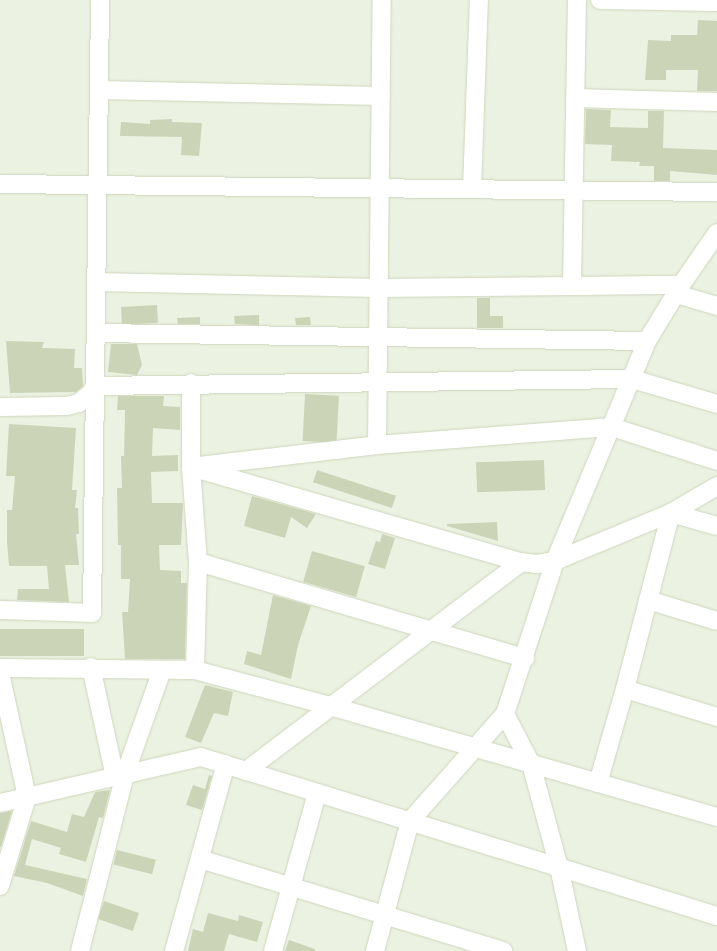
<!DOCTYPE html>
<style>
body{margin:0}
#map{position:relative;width:717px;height:951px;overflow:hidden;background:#ecf2e2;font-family:"Exo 2",sans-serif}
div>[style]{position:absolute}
.building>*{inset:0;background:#ccd4b7;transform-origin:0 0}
.roads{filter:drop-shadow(0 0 1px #cdd6bb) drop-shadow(0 0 1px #cdd6bb)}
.minor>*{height:18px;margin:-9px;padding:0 9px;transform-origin:9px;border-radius:9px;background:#fff}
span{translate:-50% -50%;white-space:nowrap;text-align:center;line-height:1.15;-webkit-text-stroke:4.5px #fff;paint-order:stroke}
</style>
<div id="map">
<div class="building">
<div style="clip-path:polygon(698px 20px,717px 21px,717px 91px,697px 91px,698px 70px,666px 70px,666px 80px,645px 80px,648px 40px,671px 41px,671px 35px,697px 35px)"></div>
<div style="clip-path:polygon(586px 109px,611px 110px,610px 127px,648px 128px,648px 111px,664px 111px,663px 148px,717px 150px,717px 175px,670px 171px,670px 181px,654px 181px,654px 166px,639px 166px,640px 162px,611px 161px,612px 145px,585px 144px)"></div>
<div style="clip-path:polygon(172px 119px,172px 122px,202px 123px,199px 156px,181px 155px,182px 137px,120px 136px,121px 122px,150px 124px,150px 120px)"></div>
<div style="clip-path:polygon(477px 298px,490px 298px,490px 316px,503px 316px,503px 328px,477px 328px)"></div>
<div style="left:157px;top:305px;width:18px;height:36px;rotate:87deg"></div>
<div style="clip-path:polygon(259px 315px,259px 325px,235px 324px,234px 316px)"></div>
<div style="clip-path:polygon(200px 317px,200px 324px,178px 324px,177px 318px)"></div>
<div style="clip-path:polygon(310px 317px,311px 325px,296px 325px,295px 318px)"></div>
<div style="clip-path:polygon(6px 341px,44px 342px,42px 348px,75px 349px,74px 368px,82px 368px,83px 386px,76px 392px,10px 393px)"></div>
<div style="clip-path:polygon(111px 344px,137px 344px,142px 365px,137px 375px,108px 372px)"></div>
<div style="left:305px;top:394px;width:34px;height:47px;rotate:3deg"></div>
<div style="clip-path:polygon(118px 396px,164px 396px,163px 406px,180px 407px,180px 430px,153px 428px,152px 456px,178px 455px,178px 471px,151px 472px,152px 503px,183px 503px,181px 545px,159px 545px,160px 570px,181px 571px,181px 583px,187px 583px,185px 659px,125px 659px,122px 612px,128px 612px,130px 579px,121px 579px,121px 545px,118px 545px,117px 488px,122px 488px,121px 456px,124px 456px,125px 410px,117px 410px)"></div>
<div style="clip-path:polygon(9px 424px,76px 428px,72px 490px,77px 490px,75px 508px,78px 508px,79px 534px,76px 534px,79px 565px,65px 565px,69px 602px,17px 600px,18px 589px,49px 589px,47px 566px,9px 566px,7px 542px,7px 510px,12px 510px,15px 476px,6px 476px)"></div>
<div style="left:544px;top:460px;width:30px;height:68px;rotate:88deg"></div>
<div style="left:317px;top:470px;width:83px;height:13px;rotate:18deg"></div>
<div style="clip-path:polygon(252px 496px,316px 514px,307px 528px,291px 517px,285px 538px,244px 526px)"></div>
<div style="clip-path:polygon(497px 522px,498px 541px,447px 526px,447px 524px)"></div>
<div style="clip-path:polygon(382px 534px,395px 538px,385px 569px,368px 564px,376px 541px,380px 542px)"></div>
<div style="left:312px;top:551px;width:55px;height:32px;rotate:16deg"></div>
<div style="clip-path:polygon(273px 595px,311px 606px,298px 645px,291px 679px,244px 664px,247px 651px,261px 655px)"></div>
<div style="left:84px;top:629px;width:27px;height:84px;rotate:90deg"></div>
<div style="clip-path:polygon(205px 685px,233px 692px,228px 716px,214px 713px,201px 743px,185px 737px)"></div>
<div style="clip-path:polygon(209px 775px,212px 776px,202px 810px,186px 805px,193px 785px,205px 789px)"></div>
<div style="clip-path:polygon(110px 790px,103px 818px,99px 817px,86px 862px,59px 854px,61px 848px,32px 839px,25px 865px,87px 879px,83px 896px,47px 883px,14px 876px,31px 821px,67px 832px,72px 814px,84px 817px,95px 792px)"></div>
<div style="clip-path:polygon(12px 811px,1px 847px,0 847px,0 813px)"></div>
<div style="left:117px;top:850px;width:40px;height:15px;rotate:14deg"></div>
<div style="left:104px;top:901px;width:37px;height:19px;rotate:19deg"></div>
<div style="clip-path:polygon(208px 913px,238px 921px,239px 915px,263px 922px,257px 942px,229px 934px,224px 951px,188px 951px,193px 929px,203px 932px)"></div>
<div style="clip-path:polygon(289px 940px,315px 949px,315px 951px,285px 951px)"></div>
</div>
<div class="roads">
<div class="minor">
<div style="left:600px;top:0;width:117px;rotate:1deg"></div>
<div style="left:99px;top:90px;width:282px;rotate:1.2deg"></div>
<div style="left:575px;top:98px;width:142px;rotate:1.6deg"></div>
<div style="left:0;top:184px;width:717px;rotate:0.64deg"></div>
<div style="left:472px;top:189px;width:189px;rotate:-87.9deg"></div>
<div style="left:96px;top:282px;width:283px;rotate:1.2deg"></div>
<div style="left:379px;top:288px;width:302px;rotate:-0.6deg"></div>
<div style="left:572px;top:284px;width:284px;rotate:-89deg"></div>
<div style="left:676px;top:294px;width:43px;rotate:16.3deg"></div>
<div style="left:96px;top:333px;width:551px;rotate:0.83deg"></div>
<div style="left:191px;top:383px;width:84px;rotate:90deg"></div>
<div style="left:191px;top:467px;width:95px;rotate:85.8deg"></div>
<div style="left:198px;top:562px;width:108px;rotate:91.6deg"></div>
<div style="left:0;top:407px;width:67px;rotate:-0.9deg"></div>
<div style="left:67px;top:406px;width:12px;rotate:-14deg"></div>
<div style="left:79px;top:403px;width:16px;rotate:-40deg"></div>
<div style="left:91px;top:393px;width:8px;rotate:-60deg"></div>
<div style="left:95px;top:386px;width:537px;rotate:-0.75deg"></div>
<div style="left:632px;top:379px;width:89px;rotate:16.4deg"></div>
<div style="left:377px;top:445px;width:445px;rotate:-89.4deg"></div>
<div style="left:199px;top:466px;width:179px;rotate:-6.7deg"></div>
<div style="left:377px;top:445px;width:236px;rotate:-4.4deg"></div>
<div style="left:612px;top:427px;width:110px;rotate:17.9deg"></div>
<div style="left:191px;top:467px;width:343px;rotate:16.1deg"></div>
<div style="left:521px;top:562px;width:16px;rotate:7deg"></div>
<div style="left:537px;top:564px;width:18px;rotate:-9deg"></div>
<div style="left:555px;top:561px;width:126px;rotate:-22.5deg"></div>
<div style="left:671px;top:513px;width:53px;rotate:-30.4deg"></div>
<div style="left:198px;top:562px;width:341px;rotate:16.4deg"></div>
<div style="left:648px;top:600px;width:72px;rotate:16.9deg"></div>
<div style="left:0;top:610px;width:92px;rotate:1.9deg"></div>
<div style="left:92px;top:613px;width:613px;rotate:-89.25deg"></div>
<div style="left:91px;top:667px;width:113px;rotate:77.7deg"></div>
<div style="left:0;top:668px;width:195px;rotate:0.6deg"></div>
<div style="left:195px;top:670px;width:140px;rotate:14.9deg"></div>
<div style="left:330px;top:706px;width:403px;rotate:16deg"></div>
<div style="left:0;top:673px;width:127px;rotate:77.7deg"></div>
<div style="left:27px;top:797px;width:93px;rotate:106.9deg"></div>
<div style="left:625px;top:689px;width:96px;rotate:16.9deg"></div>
<div style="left:505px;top:714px;width:56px;rotate:62.5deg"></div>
<div style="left:531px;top:764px;width:107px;rotate:74.8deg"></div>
<div style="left:559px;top:867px;width:86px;rotate:77.9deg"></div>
<div style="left:246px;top:771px;width:345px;rotate:-37.2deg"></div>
<div style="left:598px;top:783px;width:98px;rotate:-74deg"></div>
<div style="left:625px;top:689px;width:182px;rotate:-75.4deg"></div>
<div style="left:671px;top:513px;width:48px;rotate:15.8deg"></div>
<div style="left:0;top:803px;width:206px;rotate:-12.9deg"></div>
<div style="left:201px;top:757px;width:540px;rotate:17.13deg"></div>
<div style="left:200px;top:859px;width:317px;rotate:16.9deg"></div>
<div style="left:80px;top:951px;width:183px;rotate:-75.7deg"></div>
<div style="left:125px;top:774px;width:110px;rotate:-70.4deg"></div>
<div style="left:174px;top:951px;width:194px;rotate:-74.5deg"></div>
<div style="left:273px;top:951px;width:164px;rotate:-74.4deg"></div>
<div style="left:375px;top:951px;width:135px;rotate:-74.9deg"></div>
<div style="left:410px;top:821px;width:143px;rotate:-48.4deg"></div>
<div style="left:505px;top:714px;width:161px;rotate:-71.9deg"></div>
<div style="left:555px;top:561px;width:238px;rotate:-67.3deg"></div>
<div style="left:647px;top:341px;width:66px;rotate:-58.7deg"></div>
<div style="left:681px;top:285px;width:63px;rotate:-55.3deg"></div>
</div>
</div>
</div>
